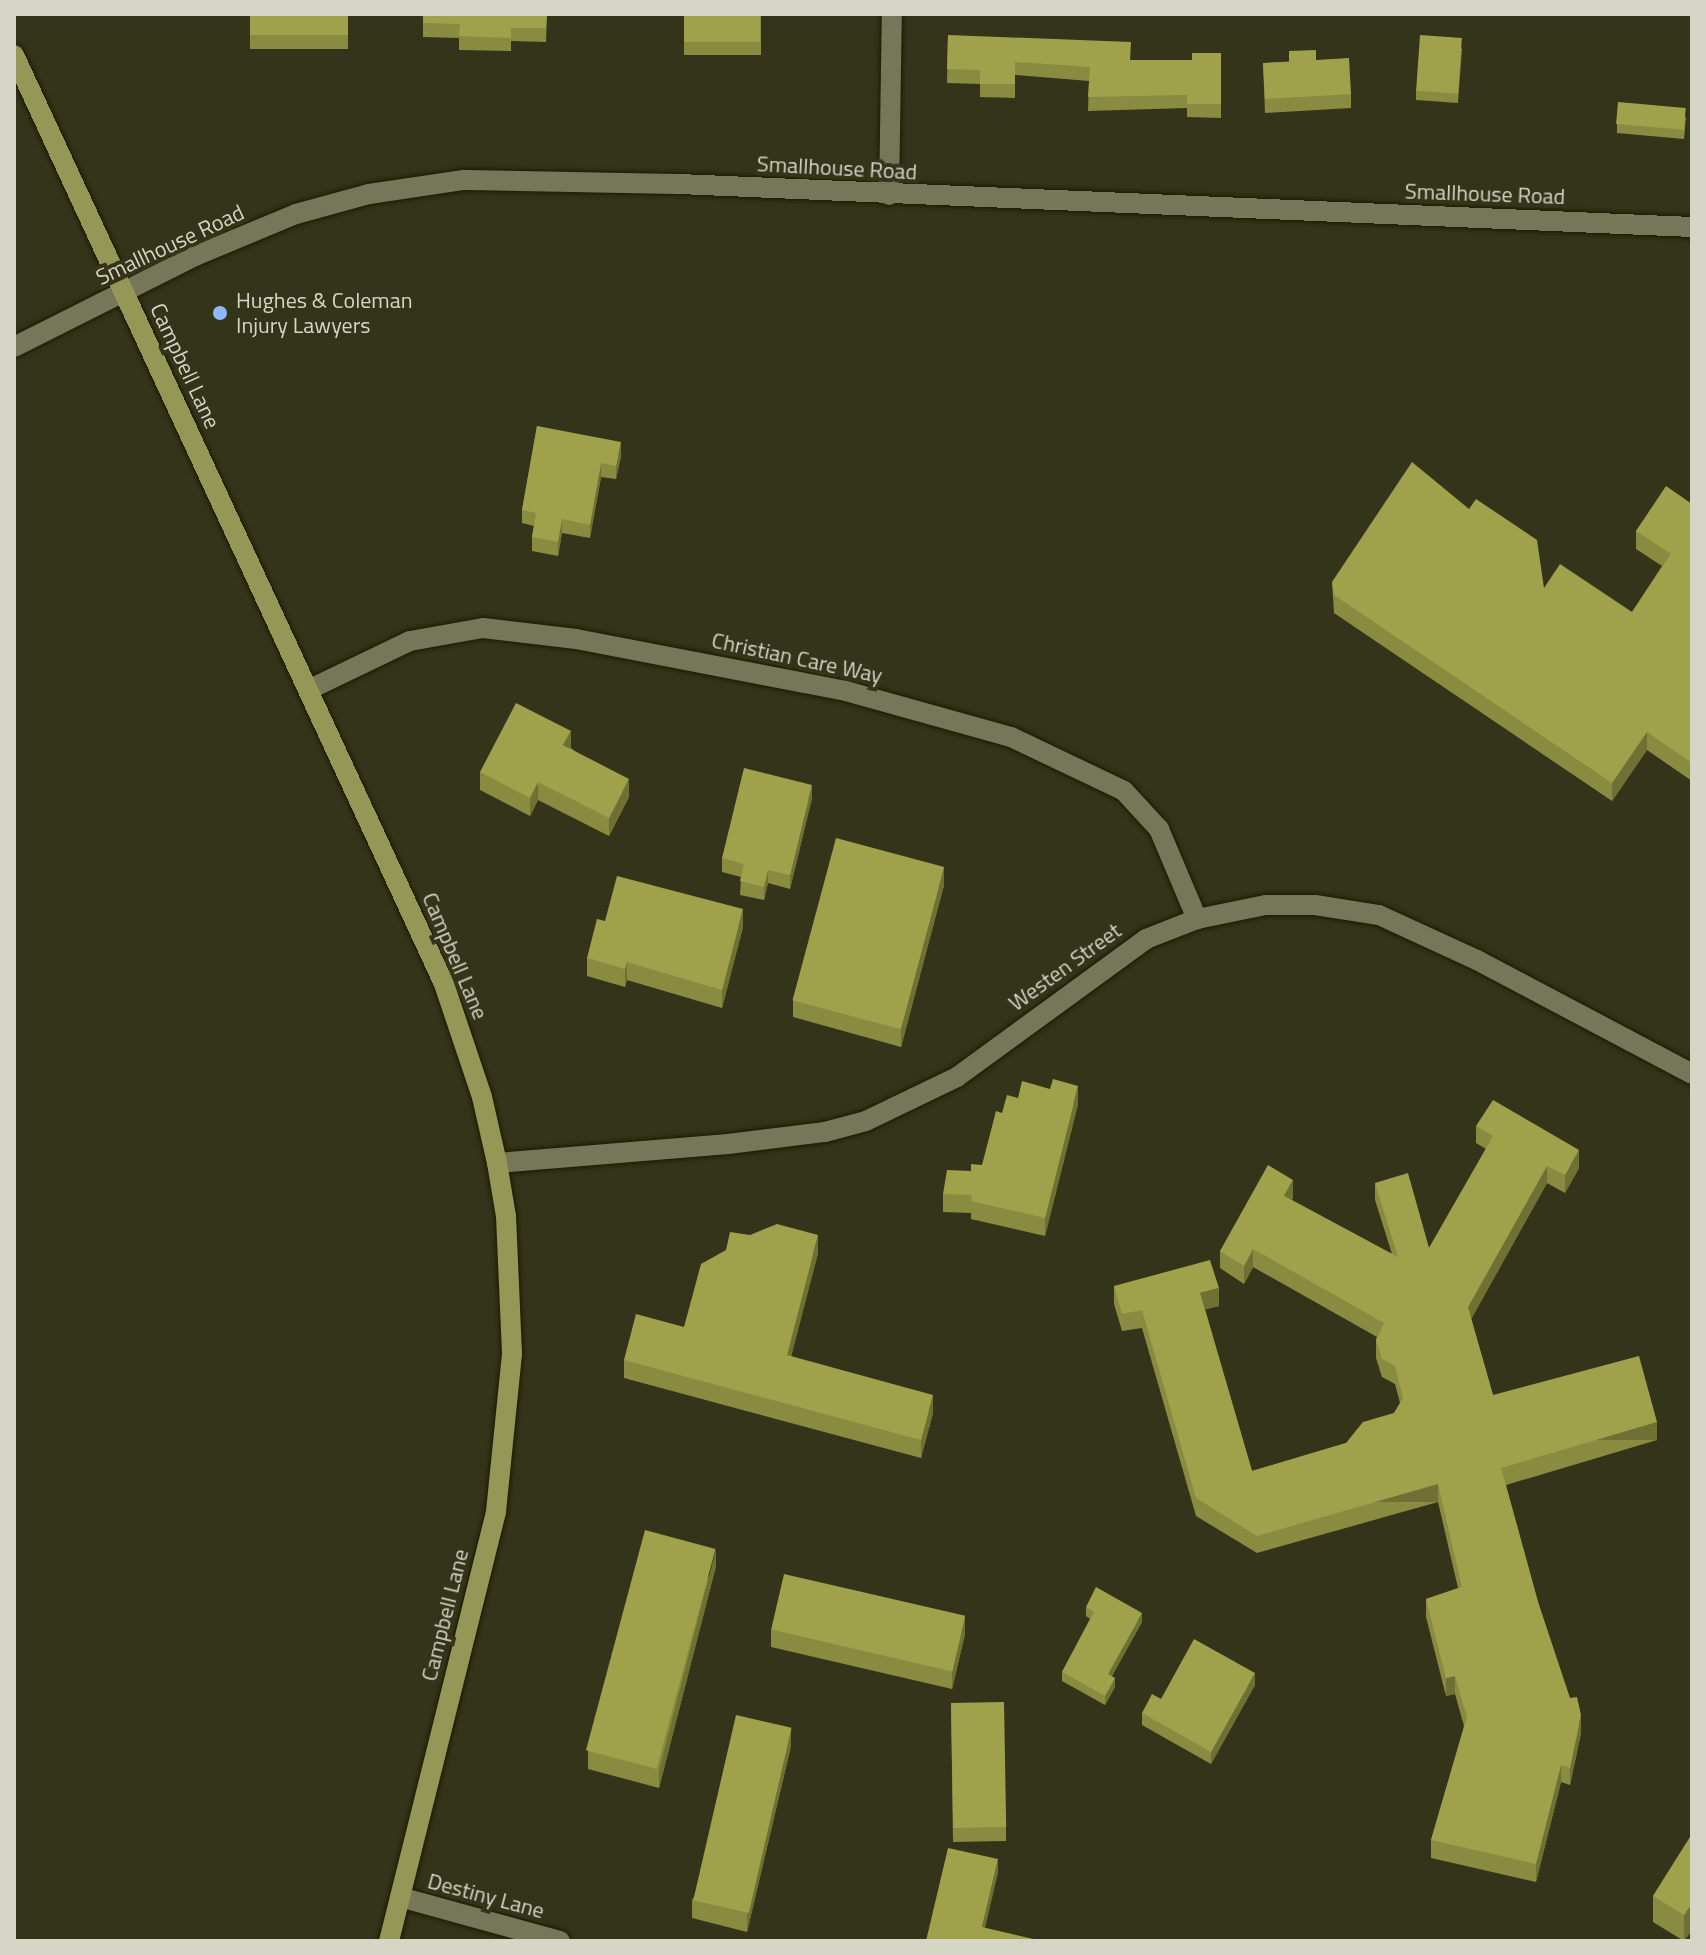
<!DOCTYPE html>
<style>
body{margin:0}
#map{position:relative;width:1706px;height:1955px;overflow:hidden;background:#333419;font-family:"Titillium Web",sans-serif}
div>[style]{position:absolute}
.roads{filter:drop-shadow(0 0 2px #1b1b02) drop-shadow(0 0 2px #1b1b02)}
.minor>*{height:20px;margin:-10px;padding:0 10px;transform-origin:10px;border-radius:10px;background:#757759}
.tertiary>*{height:20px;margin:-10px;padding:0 10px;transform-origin:10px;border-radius:10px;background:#757759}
.primary>*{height:20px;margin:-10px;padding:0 10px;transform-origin:10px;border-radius:10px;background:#959757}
.wall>*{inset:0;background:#898b40;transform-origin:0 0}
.shaded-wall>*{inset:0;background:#6f7134;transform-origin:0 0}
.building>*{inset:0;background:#9fa24a;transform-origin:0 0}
.dots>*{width:22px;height:22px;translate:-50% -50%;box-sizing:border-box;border:4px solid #333419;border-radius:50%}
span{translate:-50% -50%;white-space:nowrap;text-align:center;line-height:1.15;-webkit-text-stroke:8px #333419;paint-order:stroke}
.street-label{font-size:22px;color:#d5d6c6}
.poi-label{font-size:22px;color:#d5d6c6}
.left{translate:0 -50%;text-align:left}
.frame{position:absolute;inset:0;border:16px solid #d5d6c6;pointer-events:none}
</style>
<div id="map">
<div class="roads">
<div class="minor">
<div style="left:889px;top:195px;width:181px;rotate:-89.1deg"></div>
<div style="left:308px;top:690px;width:113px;rotate:-25.7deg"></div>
<div style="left:410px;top:641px;width:74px;rotate:-10.1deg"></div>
<div style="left:483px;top:628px;width:94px;rotate:6.7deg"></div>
<div style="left:576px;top:639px;width:275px;rotate:10.9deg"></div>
<div style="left:846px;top:691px;width:171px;rotate:15.6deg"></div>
<div style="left:1011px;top:737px;width:125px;rotate:25.5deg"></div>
<div style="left:1124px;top:791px;width:52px;rotate:47.4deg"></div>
<div style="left:1159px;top:829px;width:98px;rotate:67.1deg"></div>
<div style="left:400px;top:1897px;width:166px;rotate:15.4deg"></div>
</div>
<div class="tertiary">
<div style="left:14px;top:347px;width:203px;rotate:-26.7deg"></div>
<div style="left:195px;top:256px;width:109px;rotate:-22.6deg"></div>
<div style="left:296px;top:214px;width:76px;rotate:-15.3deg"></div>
<div style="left:369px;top:194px;width:96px;rotate:-8.4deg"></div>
<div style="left:464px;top:180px;width:215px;rotate:1.1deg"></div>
<div style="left:679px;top:184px;width:1014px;rotate:2.43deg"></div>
<div style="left:497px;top:1163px;width:232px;rotate:-4.7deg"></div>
<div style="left:728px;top:1144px;width:98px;rotate:-7.1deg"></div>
<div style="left:825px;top:1132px;width:42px;rotate:-15deg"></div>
<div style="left:866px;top:1121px;width:101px;rotate:-25.8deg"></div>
<div style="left:957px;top:1077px;width:234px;rotate:-36.1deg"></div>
<div style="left:1146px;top:939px;width:55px;rotate:-21.4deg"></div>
<div style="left:1197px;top:919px;width:70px;rotate:-11.5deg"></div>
<div style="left:1266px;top:905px;width:49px"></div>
<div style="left:1315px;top:905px;width:65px;rotate:8.9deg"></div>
<div style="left:1379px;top:915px;width:108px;rotate:24.7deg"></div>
<div style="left:1477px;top:960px;width:243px;rotate:27.9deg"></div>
</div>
<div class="primary">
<div style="left:14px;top:55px;width:1024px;rotate:65.16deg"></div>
<div style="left:444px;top:984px;width:119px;rotate:71.4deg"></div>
<div style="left:482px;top:1097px;width:68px;rotate:77.2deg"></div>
<div style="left:497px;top:1163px;width:54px;rotate:80.4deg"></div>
<div style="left:506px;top:1216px;width:138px;rotate:87.5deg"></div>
<div style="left:512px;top:1354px;width:159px;rotate:95.8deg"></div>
<div style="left:496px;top:1512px;width:442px;rotate:104deg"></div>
</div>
</div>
<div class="wall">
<div style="left:250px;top:14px;width:98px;height:35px"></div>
<div style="clip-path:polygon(423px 14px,547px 14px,546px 42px,511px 41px,511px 51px,459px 50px,459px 38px,423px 37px)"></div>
<div style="left:684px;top:14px;width:77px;height:41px"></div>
<div style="clip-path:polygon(948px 35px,1131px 60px,1192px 60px,1221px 53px,1221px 118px,1187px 117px,1187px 108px,1088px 111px,1089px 81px,1015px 75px,1015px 98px,980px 97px,980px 84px,947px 83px)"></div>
<div style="clip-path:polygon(1462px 48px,1458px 103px,1416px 100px,1416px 91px)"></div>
<div style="clip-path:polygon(1316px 60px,1351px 94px,1351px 108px,1265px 113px,1263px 63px)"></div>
<div style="clip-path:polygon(1686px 117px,1684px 139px,1617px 133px,1617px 124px)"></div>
<div style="clip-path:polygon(537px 426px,621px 456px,616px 479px,601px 477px,590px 538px,562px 533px,558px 556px,532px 551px,532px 537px,534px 526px,522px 523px,522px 510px)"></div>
<div style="clip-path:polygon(1692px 504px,1692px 781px,1647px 750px,1612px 801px,1334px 613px,1332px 582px,1544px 588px,1632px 612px,1662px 566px,1636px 549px,1636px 531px)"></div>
<div style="clip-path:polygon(571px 748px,629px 797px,609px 836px,538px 800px,530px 816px,480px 790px,480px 772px)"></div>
<div style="clip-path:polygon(812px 798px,790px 889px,768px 883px,764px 900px,740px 895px,741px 877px,722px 872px,722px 858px)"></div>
<div style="clip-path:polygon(944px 885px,901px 1047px,793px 1017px,793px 1000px)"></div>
<div style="clip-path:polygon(743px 927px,722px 1008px,627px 980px,625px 987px,587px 976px,587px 958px)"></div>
<div style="clip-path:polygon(1018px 1098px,1078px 1104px,1045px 1236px,971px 1219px,971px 1213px,943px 1212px,943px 1194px,971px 1171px,982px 1165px,1002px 1113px)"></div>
<div style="clip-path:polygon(1476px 1126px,1579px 1168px,1565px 1193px,1547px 1183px,1471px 1319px,1493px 1395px,1657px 1440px,1506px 1485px,1538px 1602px,1581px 1733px,1570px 1785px,1561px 1782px,1536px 1882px,1431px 1858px,1431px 1840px,1464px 1726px,1455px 1694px,1446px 1696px,1426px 1617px,1426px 1599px,1458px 1588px,1438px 1502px,1257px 1553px,1196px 1516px,1142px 1328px,1122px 1331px,1114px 1304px,1114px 1286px,1219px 1306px,1205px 1309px,1252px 1471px,1346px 1443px,1394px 1413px,1400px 1403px,1395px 1384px,1382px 1377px,1376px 1358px,1376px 1340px,1377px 1337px,1253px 1267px,1244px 1284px,1220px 1268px,1220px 1251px,1293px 1197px,1292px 1200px,1392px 1254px,1375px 1200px,1375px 1183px,1429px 1248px,1486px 1149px,1476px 1143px)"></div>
<div style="clip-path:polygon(818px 1253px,791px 1356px,933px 1413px,921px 1458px,624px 1378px,624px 1360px)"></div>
<div style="clip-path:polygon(716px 1566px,659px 1788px,588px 1769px,588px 1751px)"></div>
<div style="clip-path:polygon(1086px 1607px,1142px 1622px,1112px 1676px,1115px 1687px,1105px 1705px,1062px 1681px,1062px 1672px,1090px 1619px,1086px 1616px)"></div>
<div style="clip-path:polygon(771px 1629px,965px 1634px,952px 1689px,771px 1647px)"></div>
<div style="clip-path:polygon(1255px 1685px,1211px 1764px,1142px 1725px,1142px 1713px,1161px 1699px)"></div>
<div style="clip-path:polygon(951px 1703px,1006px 1827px,1006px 1841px,953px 1842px)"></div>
<div style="clip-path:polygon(791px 1746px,747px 1932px,692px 1918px,692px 1900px)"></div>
<div style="clip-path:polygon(1692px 1834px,1684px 1941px,1653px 1922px,1653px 1896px)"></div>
</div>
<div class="shaded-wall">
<div style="clip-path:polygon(621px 442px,621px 456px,616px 479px,616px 466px)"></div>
<div style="clip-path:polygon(601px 463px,601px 477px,590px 538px,590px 525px)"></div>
<div style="clip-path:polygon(562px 519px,562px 533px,558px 556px,558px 542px)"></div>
<div style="clip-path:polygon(571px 731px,571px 749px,563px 745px)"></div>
<div style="clip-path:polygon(1647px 732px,1647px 750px,1612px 801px,1612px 783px)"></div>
<div style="clip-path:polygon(629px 779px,629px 797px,609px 836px,609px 818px)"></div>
<div style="clip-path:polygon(538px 782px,538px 800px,530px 816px,530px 798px)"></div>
<div style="clip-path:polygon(812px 785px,812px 798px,790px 889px,790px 875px)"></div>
<div style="clip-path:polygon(944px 867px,944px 885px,901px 1047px,901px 1029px)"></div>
<div style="clip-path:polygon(768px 870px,768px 883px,764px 900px,764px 887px)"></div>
<div style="clip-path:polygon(743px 909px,743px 927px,722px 1008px,722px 990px)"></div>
<div style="clip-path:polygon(627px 962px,627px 980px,625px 987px,625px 969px)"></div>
<div style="clip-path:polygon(1078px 1086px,1078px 1104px,1045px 1236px,1045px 1218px)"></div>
<div style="clip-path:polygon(1579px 1150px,1579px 1168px,1565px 1193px,1565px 1175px)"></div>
<div style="clip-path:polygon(1547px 1166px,1547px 1183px,1468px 1325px,1468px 1307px)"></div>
<div style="clip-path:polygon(1293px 1180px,1293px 1197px,1284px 1213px,1284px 1196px)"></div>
<div style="clip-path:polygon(818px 1235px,818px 1253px,787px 1373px,787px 1355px)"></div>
<div style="clip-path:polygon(1253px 1249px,1253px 1267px,1244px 1284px,1244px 1266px)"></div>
<div style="clip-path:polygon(1219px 1288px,1219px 1306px,1200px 1311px,1200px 1293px)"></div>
<div style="clip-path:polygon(933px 1395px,933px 1413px,921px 1458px,921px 1440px)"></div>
<div style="left:1657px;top:1422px;width:18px;height:163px;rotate:90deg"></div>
<div style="left:1438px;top:1484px;width:18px;height:188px;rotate:90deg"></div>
<div style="clip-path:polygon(716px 1549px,716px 1566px,659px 1788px,659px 1770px)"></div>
<div style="clip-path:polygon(1142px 1613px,1142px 1622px,1108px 1683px,1108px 1674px)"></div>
<div style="clip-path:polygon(965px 1616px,965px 1634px,952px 1689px,952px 1671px)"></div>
<div style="clip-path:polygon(1255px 1673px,1255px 1685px,1211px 1764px,1211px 1752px)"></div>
<div style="clip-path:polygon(1455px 1676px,1455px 1694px,1446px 1696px,1446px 1678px)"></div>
<div style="clip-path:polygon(1115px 1678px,1115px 1687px,1105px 1705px,1105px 1696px)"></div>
<div style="clip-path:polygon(1581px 1715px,1581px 1733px,1570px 1785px,1570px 1768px)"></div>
<div style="clip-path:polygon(791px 1728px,791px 1746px,747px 1932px,747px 1914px)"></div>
<div style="clip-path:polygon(1561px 1765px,1561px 1782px,1536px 1882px,1536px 1864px)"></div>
<div style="clip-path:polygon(998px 1859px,998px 1873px,982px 1941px,982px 1927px)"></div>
<div style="clip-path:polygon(1692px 1904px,1692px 1931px,1684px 1941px,1684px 1915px)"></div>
</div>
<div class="building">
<div style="left:250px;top:14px;width:98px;height:21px"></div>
<div style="clip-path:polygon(423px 14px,547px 14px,546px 28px,511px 28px,511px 38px,459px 36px,460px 24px,423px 23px)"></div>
<div style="left:684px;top:14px;width:76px;height:28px"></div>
<div style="clip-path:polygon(948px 35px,1131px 42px,1130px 60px,1192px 60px,1192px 53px,1221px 53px,1221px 104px,1187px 104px,1187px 95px,1088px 97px,1090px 67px,1015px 62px,1015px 84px,980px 84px,980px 70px,947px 69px)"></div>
<div style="left:1420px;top:35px;width:42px;height:56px;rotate:4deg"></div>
<div style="clip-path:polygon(1316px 50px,1316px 60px,1349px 58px,1351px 94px,1265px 99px,1263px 63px,1289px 62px,1289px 51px)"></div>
<div style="left:1618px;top:102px;width:68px;height:22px;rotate:5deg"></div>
<div style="clip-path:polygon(537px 426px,621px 442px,616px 466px,601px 463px,590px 525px,562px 519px,558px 542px,532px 537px,536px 513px,522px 510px)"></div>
<div style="clip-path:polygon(1412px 462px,1469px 509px,1476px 499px,1537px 540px,1544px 588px,1560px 564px,1632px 612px,1671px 554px,1636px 531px,1666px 486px,1692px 504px,1692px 763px,1647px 732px,1612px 783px,1334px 595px,1332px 582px)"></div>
<div style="clip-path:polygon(516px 703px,571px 731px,563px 745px,629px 779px,609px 818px,538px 782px,530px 798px,480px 772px)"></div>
<div style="clip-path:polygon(744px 768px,812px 785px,790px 875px,768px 870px,764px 887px,740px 881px,744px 864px,722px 858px)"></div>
<div style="left:836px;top:838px;width:112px;height:168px;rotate:15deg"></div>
<div style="clip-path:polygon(617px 876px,743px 909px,722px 990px,627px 962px,625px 969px,587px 958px,597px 919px,605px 921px)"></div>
<div style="clip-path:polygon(1053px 1079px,1078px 1086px,1045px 1218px,971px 1201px,972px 1195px,943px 1194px,947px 1170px,971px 1171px,971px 1164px,982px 1165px,996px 1111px,1002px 1113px,1007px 1095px,1018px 1098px,1022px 1081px,1050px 1089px)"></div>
<div style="clip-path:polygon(1493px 1100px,1579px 1150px,1565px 1175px,1547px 1166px,1468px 1307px,1493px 1395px,1639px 1356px,1657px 1422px,1501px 1468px,1538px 1602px,1570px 1698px,1577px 1697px,1581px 1715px,1570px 1768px,1561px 1765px,1536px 1864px,1431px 1840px,1467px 1717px,1455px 1676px,1446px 1678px,1426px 1599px,1462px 1587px,1438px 1484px,1257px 1536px,1196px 1498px,1142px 1310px,1122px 1314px,1114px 1286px,1210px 1260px,1219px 1288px,1200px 1293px,1252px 1471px,1346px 1443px,1363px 1422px,1394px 1413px,1403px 1398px,1395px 1366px,1382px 1359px,1376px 1340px,1384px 1323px,1253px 1249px,1244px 1266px,1220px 1251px,1268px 1165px,1293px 1180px,1284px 1196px,1398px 1257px,1375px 1183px,1408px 1173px,1429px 1248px,1493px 1136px,1476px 1126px)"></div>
<div style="clip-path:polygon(777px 1224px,818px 1235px,787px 1355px,933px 1395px,921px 1440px,624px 1360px,636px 1314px,684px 1327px,701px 1264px,726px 1250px,730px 1232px,750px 1235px)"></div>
<div style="left:645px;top:1530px;width:73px;height:228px;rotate:15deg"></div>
<div style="left:784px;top:1574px;width:186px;height:57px;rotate:13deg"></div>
<div style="clip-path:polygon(1096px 1587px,1142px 1613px,1108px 1674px,1115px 1678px,1105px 1696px,1062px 1672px,1094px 1612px,1086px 1607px)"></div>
<div style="clip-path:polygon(1194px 1639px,1255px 1673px,1211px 1752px,1142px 1713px,1152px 1694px,1161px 1699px)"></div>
<div style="left:1004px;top:1702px;width:125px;height:53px;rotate:89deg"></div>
<div style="left:736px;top:1715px;width:57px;height:190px;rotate:13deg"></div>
<div style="clip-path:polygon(1692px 1834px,1692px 1904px,1684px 1915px,1653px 1896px)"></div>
<div style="clip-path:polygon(948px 1848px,998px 1859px,982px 1927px,1042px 1941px,926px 1941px)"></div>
</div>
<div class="dots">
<div style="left:220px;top:313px;background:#8fb8fd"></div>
</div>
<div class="street-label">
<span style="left:837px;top:168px;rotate:3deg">Smallhouse Road</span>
<span style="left:1485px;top:194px;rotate:2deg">Smallhouse Road</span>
<span style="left:170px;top:245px;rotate:-25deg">Smallhouse Road</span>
<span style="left:185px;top:366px;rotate:65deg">Campbell Lane</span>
<span style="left:797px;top:658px;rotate:12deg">Christian Care Way</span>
<span style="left:455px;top:956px;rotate:67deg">Campbell Lane</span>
<span style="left:1065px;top:967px;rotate:-36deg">Westen Street</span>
<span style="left:445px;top:1615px;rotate:-76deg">Campbell Lane</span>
<span style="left:486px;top:1896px;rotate:15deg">Destiny Lane</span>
</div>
<div class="poi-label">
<span class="left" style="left:236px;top:313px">Hughes &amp; Coleman<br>Injury Lawyers</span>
</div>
<div class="frame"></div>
</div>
